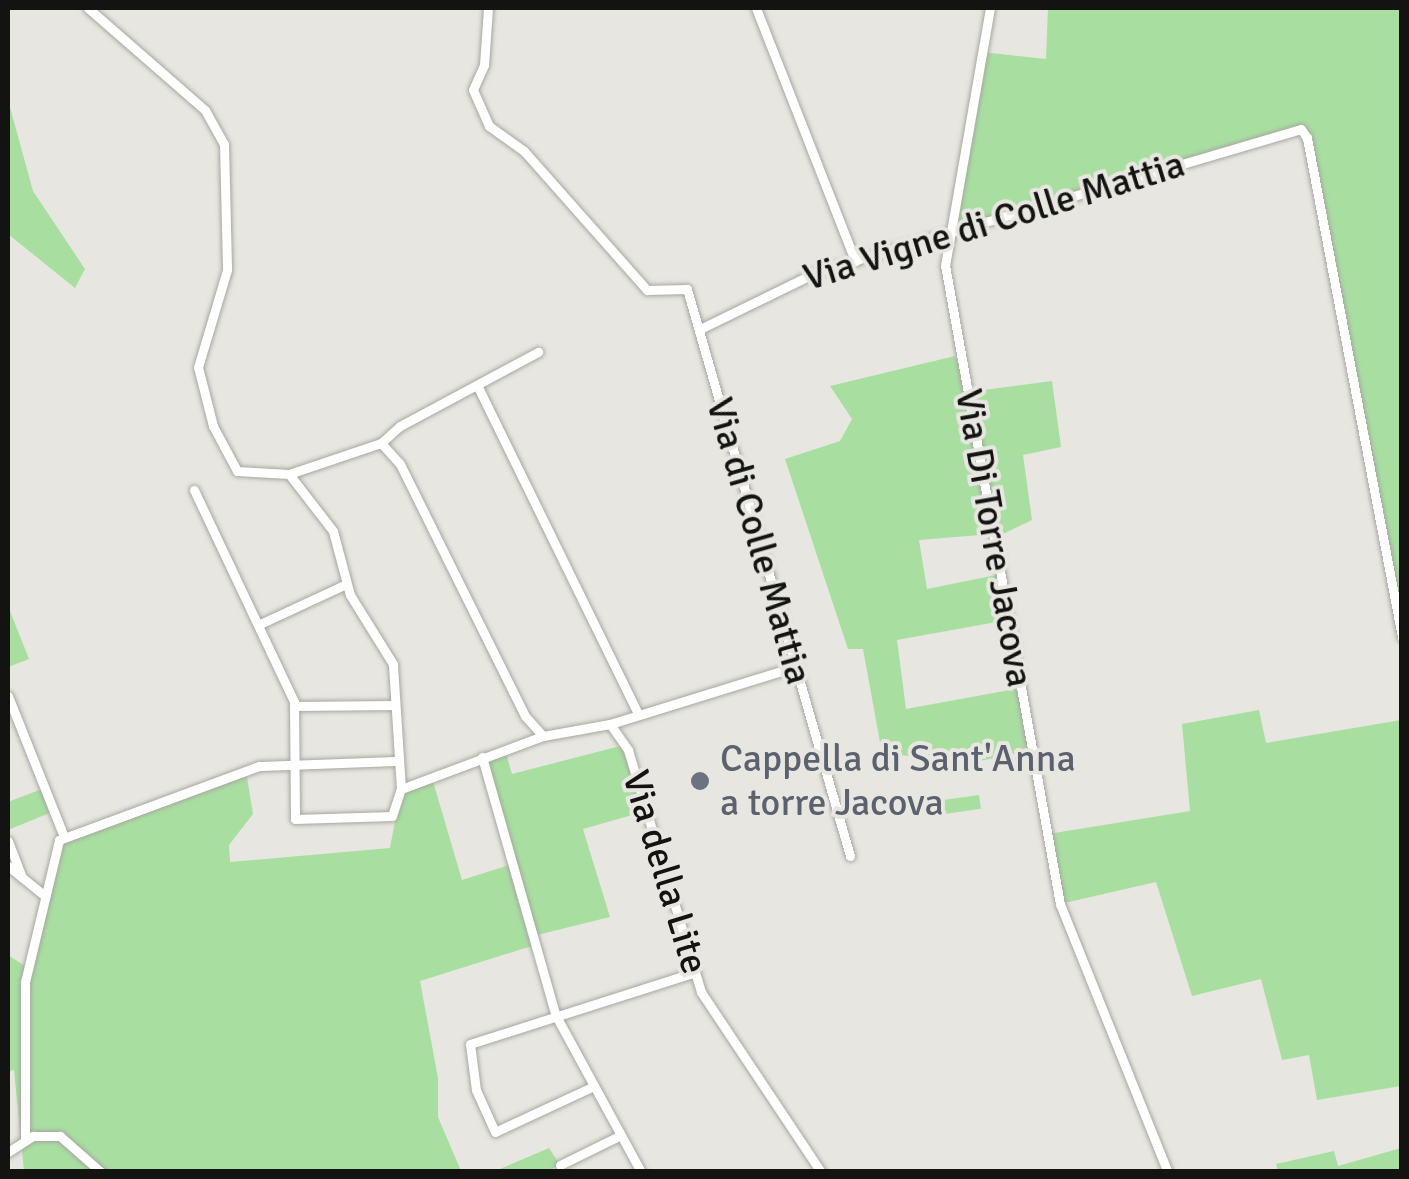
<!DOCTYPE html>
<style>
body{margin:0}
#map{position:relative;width:1409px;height:1179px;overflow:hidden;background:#e7e6e0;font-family:Signika,sans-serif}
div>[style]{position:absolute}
.green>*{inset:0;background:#a8dfa1;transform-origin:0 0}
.roads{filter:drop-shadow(0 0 2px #a8a7a1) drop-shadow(0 0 2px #a8a7a1)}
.minor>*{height:9px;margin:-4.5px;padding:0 4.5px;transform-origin:4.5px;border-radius:4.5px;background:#fff}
.dots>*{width:28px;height:28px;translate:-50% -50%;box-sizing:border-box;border:5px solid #e7e6e0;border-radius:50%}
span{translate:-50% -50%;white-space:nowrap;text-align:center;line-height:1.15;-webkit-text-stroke:8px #e7e6e0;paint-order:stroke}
.street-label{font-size:38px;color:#131311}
.worship-label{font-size:38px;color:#5b616d}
.left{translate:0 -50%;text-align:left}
.frame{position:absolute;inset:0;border:10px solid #131311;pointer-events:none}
</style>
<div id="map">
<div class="green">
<div style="clip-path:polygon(1048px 8px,1401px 8px,1401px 637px,1307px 138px,1294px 129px,946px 235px,982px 52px,1046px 59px)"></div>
<div style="clip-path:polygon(8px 100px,33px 191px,85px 269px,75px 288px,8px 234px)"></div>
<div style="clip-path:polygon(955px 356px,968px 392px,1052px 381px,1061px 447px,1023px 455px,1032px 520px,1005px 533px,919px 540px,927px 589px,1001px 574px,1002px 621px,897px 640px,906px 709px,1021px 688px,1032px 750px,923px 773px,919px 757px,882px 753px,863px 649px,848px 649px,785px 459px,840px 441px,852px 419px,830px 386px)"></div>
<div style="clip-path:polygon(8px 606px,29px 659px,8px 667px)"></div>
<div style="clip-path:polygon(1259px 710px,1266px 743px,1401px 720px,1401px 1086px,1317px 1100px,1309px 1055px,1282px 1060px,1261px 979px,1192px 996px,1156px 882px,1060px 904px,1048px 834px,1190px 811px,1182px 724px)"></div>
<div style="clip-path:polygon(628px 744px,646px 811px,583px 829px,610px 917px,533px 936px,535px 945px,420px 981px,438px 1078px,438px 1117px,461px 1171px,24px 1171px,14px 1070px,8px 1072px,8px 955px,25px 966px,55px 846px,246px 771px,253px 814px,229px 845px,230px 862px,390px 848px,401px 789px,432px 778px,462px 880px,512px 864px,482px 757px,505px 750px,512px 774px)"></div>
<div style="clip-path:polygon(42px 789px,52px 812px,8px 830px,8px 802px)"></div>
<div style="left:979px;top:795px;width:14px;height:49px;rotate:82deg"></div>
<div style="clip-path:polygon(549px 1148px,560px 1165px,548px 1171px,493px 1172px)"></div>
<div style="clip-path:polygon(1401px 1148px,1401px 1171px,1278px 1171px,1276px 1164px,1334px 1151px,1338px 1166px)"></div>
</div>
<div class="roads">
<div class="minor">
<div style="left:88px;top:8px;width:155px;rotate:41.1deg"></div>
<div style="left:205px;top:110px;width:39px;rotate:61deg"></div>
<div style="left:224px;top:144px;width:126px;rotate:88.6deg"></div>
<div style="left:227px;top:270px;width:101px;rotate:106.6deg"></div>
<div style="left:198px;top:367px;width:61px;rotate:75.7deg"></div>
<div style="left:213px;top:426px;width:51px;rotate:61.9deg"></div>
<div style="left:237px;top:471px;width:52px;rotate:3.3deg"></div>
<div style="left:289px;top:474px;width:97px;rotate:-18.6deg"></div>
<div style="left:381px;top:443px;width:25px;rotate:-42deg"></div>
<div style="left:400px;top:426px;width:157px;rotate:-28.2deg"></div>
<div style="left:488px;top:8px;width:57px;rotate:94deg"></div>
<div style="left:484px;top:65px;width:27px;rotate:114deg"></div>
<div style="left:473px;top:90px;width:39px;rotate:66deg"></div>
<div style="left:489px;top:126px;width:43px;rotate:35.5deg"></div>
<div style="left:524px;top:151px;width:186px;rotate:48.5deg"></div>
<div style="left:647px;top:290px;width:40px;rotate:-1.4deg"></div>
<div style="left:687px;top:289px;width:590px;rotate:73.96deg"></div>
<div style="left:756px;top:8px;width:272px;rotate:68.6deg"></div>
<div style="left:990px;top:8px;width:261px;rotate:99.9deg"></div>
<div style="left:945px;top:265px;width:649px;rotate:79.8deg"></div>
<div style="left:1060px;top:904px;width:289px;rotate:68.1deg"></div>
<div style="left:700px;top:329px;width:132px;rotate:-26deg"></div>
<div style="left:819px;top:271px;width:502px;rotate:-16.42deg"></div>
<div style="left:1301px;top:129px;width:11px;rotate:56deg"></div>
<div style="left:1307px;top:138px;width:508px;rotate:79.22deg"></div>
<div style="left:477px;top:385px;width:364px;rotate:63.9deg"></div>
<div style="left:381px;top:443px;width:28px;rotate:48deg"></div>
<div style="left:400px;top:464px;width:281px;rotate:63.6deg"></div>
<div style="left:525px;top:716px;width:27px;rotate:48deg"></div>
<div style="left:194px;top:490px;width:234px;rotate:64.7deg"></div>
<div style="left:294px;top:702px;width:117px;rotate:89.5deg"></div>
<div style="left:295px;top:819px;width:97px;rotate:-1.8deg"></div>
<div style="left:392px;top:816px;width:28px;rotate:-72deg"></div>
<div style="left:401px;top:789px;width:125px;rotate:-93.7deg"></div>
<div style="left:393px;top:664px;width:81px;rotate:-121.9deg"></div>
<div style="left:350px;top:595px;width:66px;rotate:-104.9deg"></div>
<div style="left:333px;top:531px;width:72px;rotate:-127.7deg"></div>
<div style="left:260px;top:624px;width:95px;rotate:-24.9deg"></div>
<div style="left:8px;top:696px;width:152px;rotate:68.3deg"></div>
<div style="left:295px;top:706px;width:100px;rotate:-0.6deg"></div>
<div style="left:610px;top:724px;width:32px;rotate:55deg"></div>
<div style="left:628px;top:750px;width:253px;rotate:73.2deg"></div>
<div style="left:701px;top:992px;width:216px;rotate:56.3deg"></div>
<div style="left:482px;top:757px;width:267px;rotate:74.1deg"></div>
<div style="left:555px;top:1014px;width:180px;rotate:61.4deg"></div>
<div style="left:401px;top:789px;width:152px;rotate:-20.5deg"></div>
<div style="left:543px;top:736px;width:68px;rotate:-10.2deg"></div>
<div style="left:610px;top:724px;width:193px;rotate:-17.2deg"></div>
<div style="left:8px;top:841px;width:39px;rotate:69deg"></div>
<div style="left:8px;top:866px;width:48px;rotate:39deg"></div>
<div style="left:594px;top:1086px;width:109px;rotate:155.1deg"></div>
<div style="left:495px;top:1132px;width:46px;rotate:-114.3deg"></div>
<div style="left:476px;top:1090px;width:46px;rotate:-97.4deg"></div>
<div style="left:470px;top:1044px;width:234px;rotate:-17.7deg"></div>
<div style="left:25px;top:1139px;width:157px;rotate:-90deg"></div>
<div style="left:25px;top:982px;width:146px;rotate:-76.5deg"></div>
<div style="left:59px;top:840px;width:213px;rotate:-20.3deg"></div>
<div style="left:259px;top:766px;width:138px;rotate:-2.1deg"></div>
<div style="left:8px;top:1152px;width:30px;rotate:-33deg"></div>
<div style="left:33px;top:1136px;width:27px"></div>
<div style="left:60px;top:1136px;width:55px;rotate:41.3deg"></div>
<div style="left:560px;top:1165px;width:68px;rotate:-26.2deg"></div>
</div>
</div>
<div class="dots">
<div style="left:700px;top:781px;background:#6b7280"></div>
</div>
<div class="street-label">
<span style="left:994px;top:221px;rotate:-17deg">Via Vigne di Colle Mattia</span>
<span style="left:994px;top:538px;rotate:80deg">Via Di Torre Jacova</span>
<span style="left:759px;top:541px;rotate:74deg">Via di Colle Mattia</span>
<span style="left:665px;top:872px;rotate:73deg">Via della Lite</span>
</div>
<div class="worship-label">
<span class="left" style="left:720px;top:781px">Cappella di Sant'Anna<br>a torre Jacova</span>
</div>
<div class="frame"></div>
</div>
